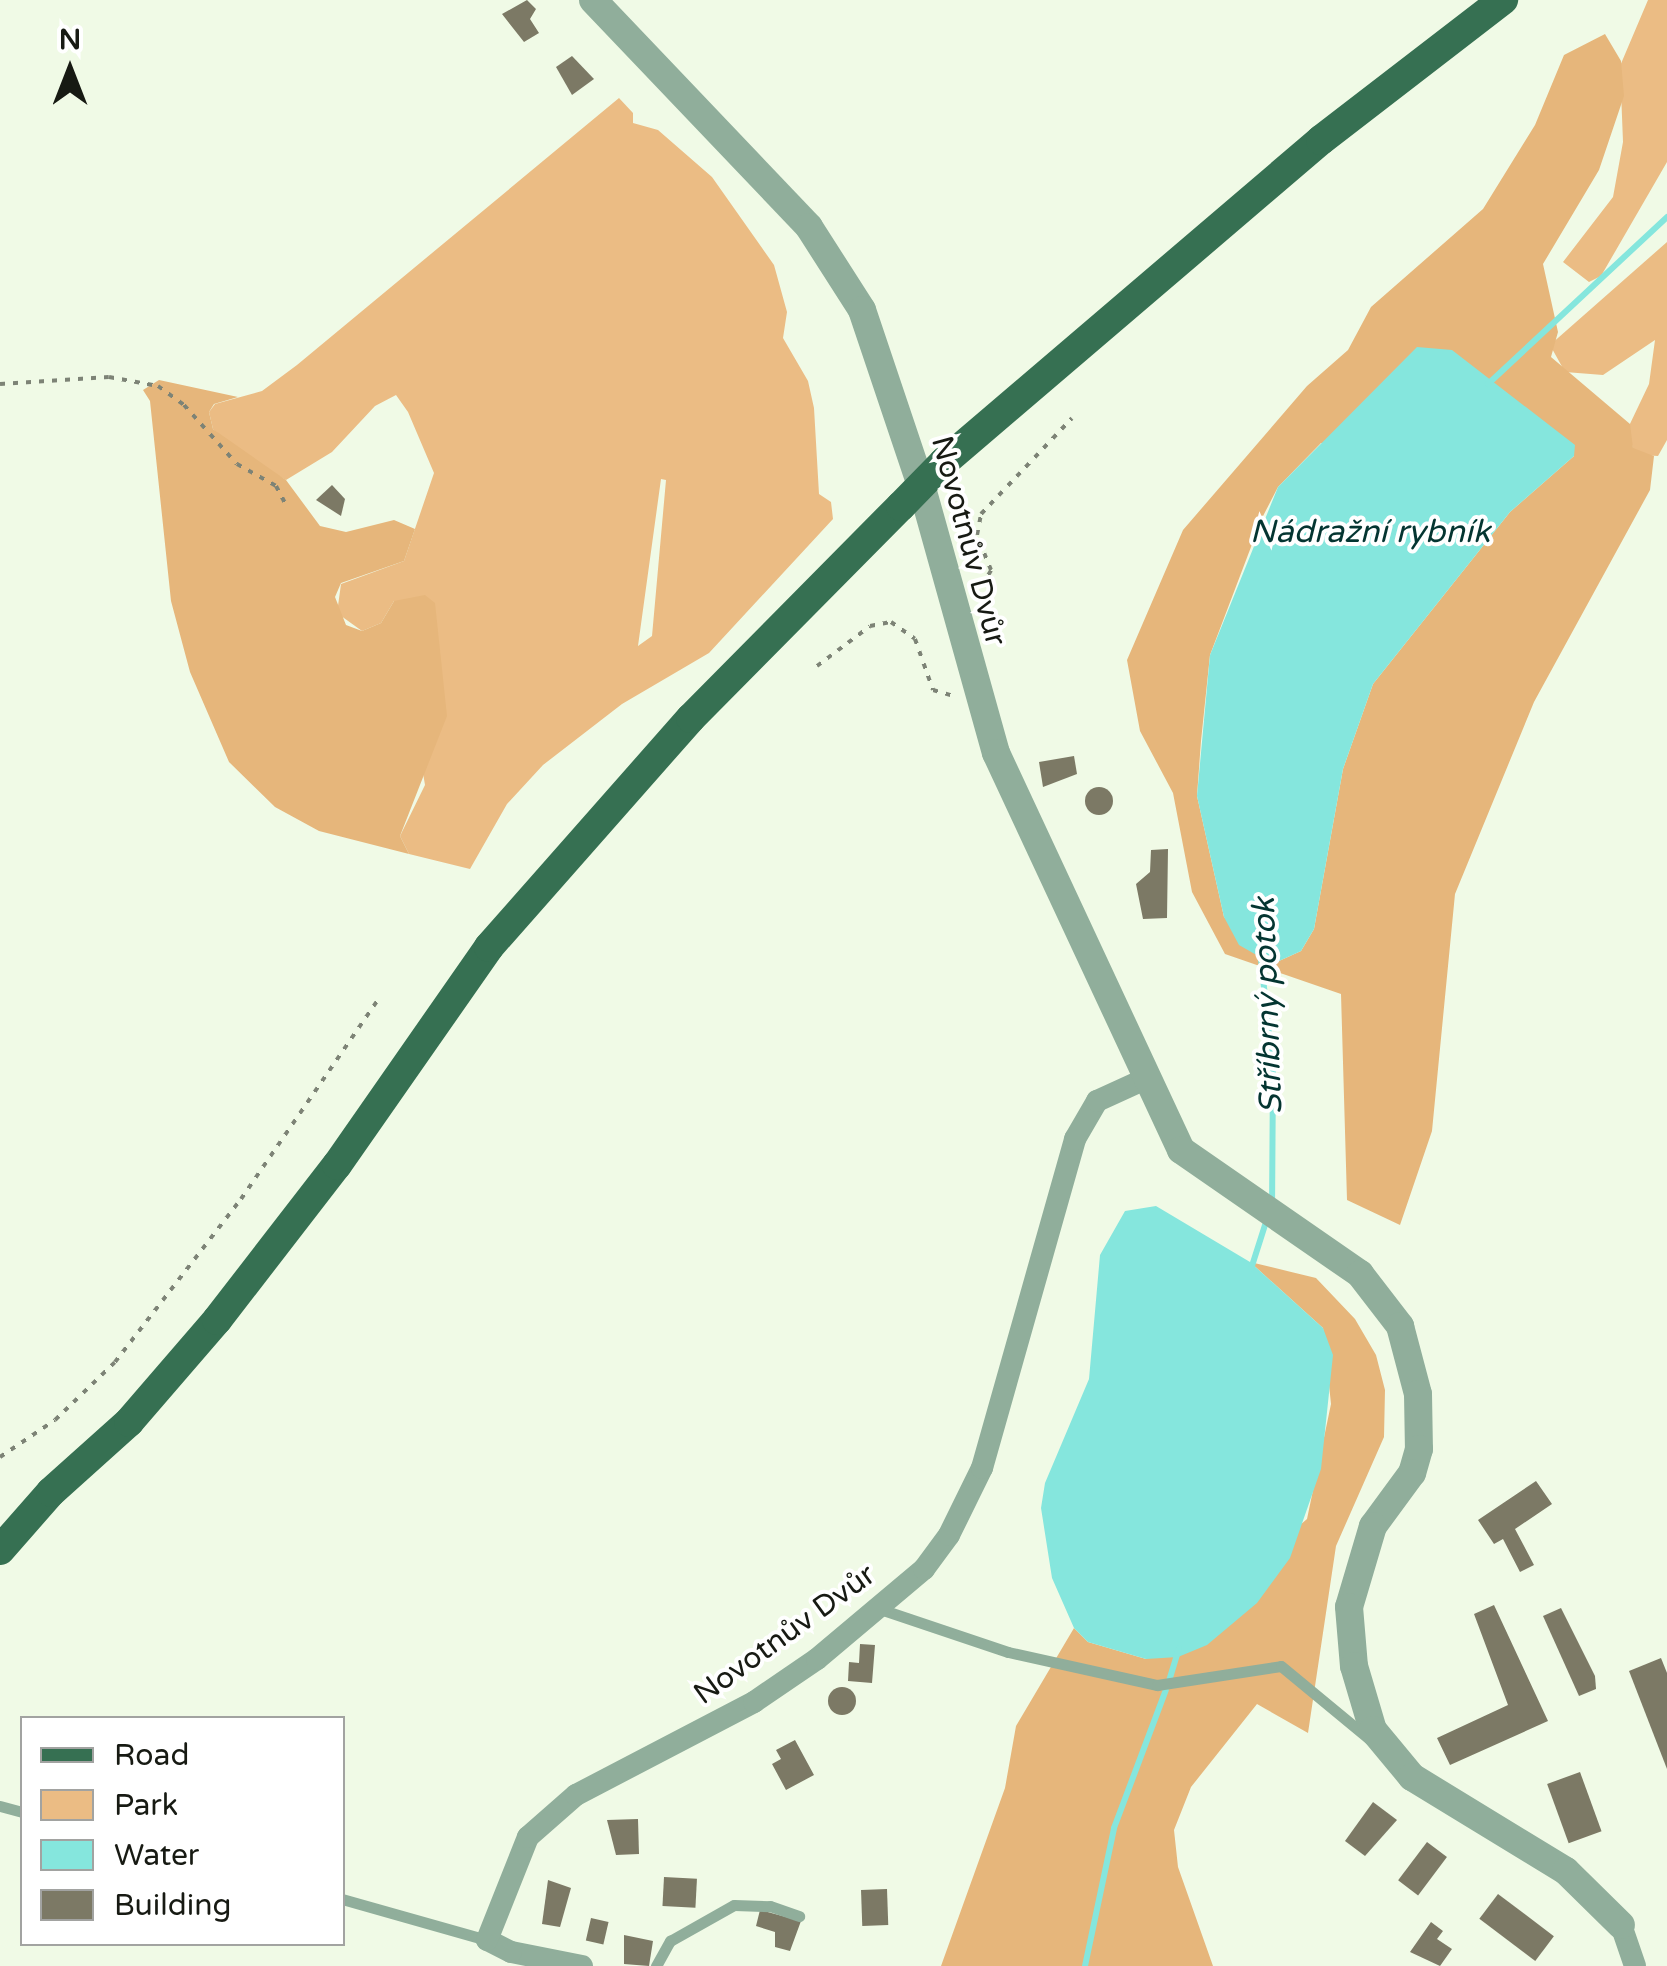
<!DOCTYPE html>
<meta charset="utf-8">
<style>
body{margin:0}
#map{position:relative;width:1667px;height:1966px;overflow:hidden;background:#f0fae6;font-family:"Varela Round",sans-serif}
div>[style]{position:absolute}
.green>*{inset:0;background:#ebbc84}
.forest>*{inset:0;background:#e6b67b}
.water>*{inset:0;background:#85e6dd}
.stream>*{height:6px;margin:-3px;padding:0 3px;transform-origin:3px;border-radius:3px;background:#85e6dd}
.building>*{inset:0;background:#7c7965;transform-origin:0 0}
.round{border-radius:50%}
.path>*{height:4px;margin-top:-2px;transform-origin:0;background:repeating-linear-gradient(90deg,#7d8376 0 5px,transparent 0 13px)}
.service>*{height:11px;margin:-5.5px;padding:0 5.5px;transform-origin:5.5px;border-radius:5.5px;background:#90ae9b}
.minor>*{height:22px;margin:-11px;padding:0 11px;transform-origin:11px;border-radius:11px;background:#90ae9b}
.tertiary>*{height:28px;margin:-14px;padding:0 14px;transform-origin:14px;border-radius:14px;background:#90ae9b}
.primary>*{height:30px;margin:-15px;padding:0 15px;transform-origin:15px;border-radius:15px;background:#367052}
.primary-bridge>*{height:30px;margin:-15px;padding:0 15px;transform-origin:15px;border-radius:15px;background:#367052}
span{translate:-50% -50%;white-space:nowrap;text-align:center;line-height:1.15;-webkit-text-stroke:8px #fff;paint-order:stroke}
.street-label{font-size:30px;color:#171a13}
.water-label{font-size:32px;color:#043531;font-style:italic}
.legend{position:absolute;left:20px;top:1716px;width:325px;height:230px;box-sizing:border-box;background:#fff;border:2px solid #a2a3a1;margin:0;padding:12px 18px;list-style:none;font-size:30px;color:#171a13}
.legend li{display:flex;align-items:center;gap:20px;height:50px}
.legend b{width:50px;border:2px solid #a2a3a1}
.north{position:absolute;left:20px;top:20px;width:100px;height:100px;-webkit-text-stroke:8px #fff;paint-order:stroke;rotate:0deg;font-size:28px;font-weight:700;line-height:40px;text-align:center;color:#171a13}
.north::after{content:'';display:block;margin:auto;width:35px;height:45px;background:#171a13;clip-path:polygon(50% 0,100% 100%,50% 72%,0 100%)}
</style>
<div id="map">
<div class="green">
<div style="clip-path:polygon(1648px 0,1667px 0,1667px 162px,1601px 276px,1589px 282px,1563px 262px,1613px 197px,1623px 142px,1620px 66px)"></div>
<div style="clip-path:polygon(evenodd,619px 98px,633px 113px,633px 123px,658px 130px,712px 177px,774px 265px,787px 312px,783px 338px,808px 381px,814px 408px,819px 494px,831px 502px,833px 519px,709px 653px,622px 704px,543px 765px,507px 804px,470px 869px,409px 854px,400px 836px,425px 785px,394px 601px,381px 623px,362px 631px,337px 613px,341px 584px,404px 561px,434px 473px,408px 412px,396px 395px,375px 406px,332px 452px,286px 480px,241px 454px,213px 429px,209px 412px,215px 404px,262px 391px,297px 365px,619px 98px,661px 479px,666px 480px,652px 636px,638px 646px,661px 479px)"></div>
<div style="clip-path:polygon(1667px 242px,1667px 440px,1658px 456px,1642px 455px,1633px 449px,1628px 428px,1649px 384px,1655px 340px,1603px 375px,1565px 372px,1550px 345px)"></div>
</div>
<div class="forest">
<div style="clip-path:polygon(evenodd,1605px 34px,1621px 61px,1624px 96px,1599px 170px,1543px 264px,1558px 332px,1551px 357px,1630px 424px,1633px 448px,1654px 456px,1650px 490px,1534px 702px,1455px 894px,1432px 1131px,1400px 1225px,1347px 1200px,1341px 994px,1225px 954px,1192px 892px,1173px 793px,1140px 731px,1127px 660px,1183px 530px,1307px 386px,1348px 350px,1371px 307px,1483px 209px,1535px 125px,1564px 55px,1605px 34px,1321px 443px,1574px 456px,1510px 512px,1373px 684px,1343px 769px,1314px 929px,1301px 951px,1279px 961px,1224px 917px,1197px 796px,1201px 741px,1210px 655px,1262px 518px,1278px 487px,1321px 443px)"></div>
<div style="clip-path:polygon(159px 380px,238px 397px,214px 404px,209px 412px,213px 429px,286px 480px,320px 526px,346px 532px,394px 520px,415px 529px,404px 561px,341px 583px,335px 597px,346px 625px,362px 631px,381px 623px,394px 601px,425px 595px,435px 603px,447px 716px,400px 836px,409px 854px,319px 831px,275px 807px,229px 762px,190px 672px,171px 601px,150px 401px,143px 390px)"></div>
<div style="clip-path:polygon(1250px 1262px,1316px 1278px,1355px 1319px,1376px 1355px,1385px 1390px,1384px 1437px,1336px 1546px,1308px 1733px,1257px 1704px,1191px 1787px,1174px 1830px,1178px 1867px,1213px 1966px,941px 1966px,1005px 1788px,1016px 1726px,1074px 1628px,1088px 1642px,1146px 1659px,1307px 1519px,1331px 1404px,1323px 1328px)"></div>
</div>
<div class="water">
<div style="clip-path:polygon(1417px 347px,1452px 350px,1575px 445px,1574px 456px,1510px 512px,1373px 684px,1343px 769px,1314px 929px,1301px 951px,1279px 961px,1260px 957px,1239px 945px,1224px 917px,1197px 796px,1210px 655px,1278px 487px)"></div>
<div style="clip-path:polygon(1156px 1206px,1250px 1262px,1323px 1328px,1333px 1355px,1321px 1469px,1290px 1558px,1257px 1603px,1207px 1645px,1178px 1657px,1146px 1659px,1088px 1642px,1074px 1628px,1052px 1578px,1041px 1508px,1045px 1483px,1089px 1379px,1100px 1255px,1125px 1211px)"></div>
</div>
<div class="stream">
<div style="left:1488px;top:384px;width:245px;rotate:-43deg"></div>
<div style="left:1260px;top:951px;width:118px;rotate:83.7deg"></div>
<div style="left:1273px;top:1068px;width:134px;rotate:90.4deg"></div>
<div style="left:1251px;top:1269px;width:52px;rotate:-72.3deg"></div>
<div style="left:1169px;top:1681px;width:34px;rotate:-73deg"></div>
<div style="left:1085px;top:1966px;width:141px;rotate:-78.1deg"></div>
<div style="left:1114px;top:1828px;width:147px;rotate:-69.4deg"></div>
</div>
<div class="building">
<div style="clip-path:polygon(527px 0,536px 9px,530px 19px,539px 33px,524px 42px,502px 14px)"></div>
<div style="clip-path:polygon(572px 56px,594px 79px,572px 95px,556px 67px)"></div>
<div style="clip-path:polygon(332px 485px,345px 499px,341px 516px,316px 500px)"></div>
<div style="clip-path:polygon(1074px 756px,1077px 774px,1043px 787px,1039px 762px)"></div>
<div class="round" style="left:1085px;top:787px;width:28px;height:28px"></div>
<div style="clip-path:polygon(1168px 849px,1167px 918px,1143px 919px,1136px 884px,1150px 872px,1151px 850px)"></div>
<div style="clip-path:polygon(1536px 1481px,1552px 1504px,1515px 1529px,1534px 1565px,1520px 1572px,1503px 1539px,1494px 1544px,1478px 1520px)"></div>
<div style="clip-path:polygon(1494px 1605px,1548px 1721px,1450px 1765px,1437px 1738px,1508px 1705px,1474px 1614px)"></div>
<div style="clip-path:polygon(1561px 1608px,1595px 1676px,1596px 1689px,1579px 1696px,1543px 1616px)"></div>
<div style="clip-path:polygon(860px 1644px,875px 1645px,872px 1683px,848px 1681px,849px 1662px,859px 1663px)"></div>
<div style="clip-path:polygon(1661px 1658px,1667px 1673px,1667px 1769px,1629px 1671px)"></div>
<div class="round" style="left:828px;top:1687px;width:28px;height:28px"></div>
<div style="clip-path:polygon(795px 1740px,814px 1775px,786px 1790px,772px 1764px,781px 1759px,776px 1750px)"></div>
<div style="left:1580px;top:1772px;width:63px;height:35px;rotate:70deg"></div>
<div style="clip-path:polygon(1373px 1802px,1397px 1820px,1365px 1856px,1345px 1841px)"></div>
<div style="clip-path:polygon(638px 1819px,639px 1854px,616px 1855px,607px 1820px)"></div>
<div style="left:1427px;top:1842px;width:25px;height:48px;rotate:37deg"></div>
<div style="left:664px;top:1877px;width:33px;height:29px;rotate:3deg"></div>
<div style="clip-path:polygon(548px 1880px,571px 1888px,560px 1927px,542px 1924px)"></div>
<div style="left:887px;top:1889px;width:36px;height:26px;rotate:88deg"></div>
<div style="left:1498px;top:1894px;width:70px;height:31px;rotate:37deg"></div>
<div style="clip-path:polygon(760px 1910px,801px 1921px,790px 1951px,775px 1947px,775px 1932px,756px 1926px)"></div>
<div style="left:591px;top:1918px;width:18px;height:23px;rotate:13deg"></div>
<div style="clip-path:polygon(1431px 1922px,1443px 1931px,1437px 1939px,1452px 1949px,1440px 1966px,1410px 1952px)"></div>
<div style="clip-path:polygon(624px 1935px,653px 1941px,649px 1966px,624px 1964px)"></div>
</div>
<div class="path">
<div style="left:0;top:384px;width:109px;rotate:-3.7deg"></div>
<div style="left:109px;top:377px;width:50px;rotate:10.4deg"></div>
<div style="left:158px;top:386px;width:32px;rotate:36deg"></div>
<div style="left:184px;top:405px;width:79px;rotate:48.1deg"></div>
<div style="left:237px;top:464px;width:45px;rotate:29.4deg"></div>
<div style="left:276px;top:486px;width:24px;rotate:62deg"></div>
<div style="left:975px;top:597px;width:31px;rotate:-59deg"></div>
<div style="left:991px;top:570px;width:38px;rotate:-112deg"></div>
<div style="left:977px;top:535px;width:21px;rotate:-79deg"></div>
<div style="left:981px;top:514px;width:132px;rotate:-46.5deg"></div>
<div style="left:817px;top:666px;width:66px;rotate:-37deg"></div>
<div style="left:870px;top:626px;width:21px;rotate:-11deg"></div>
<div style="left:891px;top:622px;width:29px;rotate:35deg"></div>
<div style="left:915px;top:639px;width:54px;rotate:70.6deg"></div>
<div style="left:933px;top:690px;width:22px;rotate:16deg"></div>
<div style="left:0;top:1457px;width:66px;rotate:-33.9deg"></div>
<div style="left:55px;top:1420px;width:83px;rotate:-44deg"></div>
<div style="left:115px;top:1362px;width:206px;rotate:-52.3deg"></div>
<div style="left:241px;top:1199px;width:245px;rotate:-55.5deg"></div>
</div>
<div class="service">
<div style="left:880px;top:1609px;width:135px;rotate:18.6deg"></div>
<div style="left:1008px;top:1652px;width:153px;rotate:12.5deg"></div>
<div style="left:1157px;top:1685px;width:125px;rotate:-8.7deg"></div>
<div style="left:1281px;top:1666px;width:119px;rotate:39.6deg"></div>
<div style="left:0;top:1806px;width:23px;rotate:15deg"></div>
<div style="left:342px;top:1899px;width:151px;rotate:15.8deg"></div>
<div style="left:656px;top:1966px;width:29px;rotate:-61deg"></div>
<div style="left:670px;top:1941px;width:73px;rotate:-29.4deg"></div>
<div style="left:734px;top:1905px;width:36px;rotate:2deg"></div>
<div style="left:770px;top:1906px;width:31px;rotate:19deg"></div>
</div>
<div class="minor">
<div style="left:1621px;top:1925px;width:43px;rotate:71.1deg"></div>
<div style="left:582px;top:1966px;width:72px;rotate:-168.8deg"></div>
<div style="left:511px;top:1952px;width:27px;rotate:-153deg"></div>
<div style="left:487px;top:1940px;width:111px;rotate:-68.3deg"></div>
<div style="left:528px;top:1837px;width:64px;rotate:-41.2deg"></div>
<div style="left:576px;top:1795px;width:201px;rotate:-27.6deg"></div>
<div style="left:754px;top:1702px;width:76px;rotate:-34.3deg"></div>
<div style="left:817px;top:1659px;width:140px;rotate:-40.1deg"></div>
<div style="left:924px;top:1569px;width:42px;rotate:-53.7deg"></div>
<div style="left:949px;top:1535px;width:75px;rotate:-63.8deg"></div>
<div style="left:982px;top:1468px;width:342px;rotate:-74.2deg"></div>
<div style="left:1075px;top:1139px;width:44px;rotate:-59.9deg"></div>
<div style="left:1097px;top:1101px;width:53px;rotate:-24.6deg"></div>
</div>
<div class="tertiary">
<div style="left:593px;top:0;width:313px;rotate:46.4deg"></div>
<div style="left:809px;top:227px;width:98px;rotate:57.4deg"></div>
<div style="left:862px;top:310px;width:188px;rotate:71.4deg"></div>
<div style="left:922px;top:488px;width:275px;rotate:74.4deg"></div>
<div style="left:996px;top:753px;width:438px;rotate:65deg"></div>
<div style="left:1181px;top:1150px;width:218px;rotate:34.7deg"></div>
<div style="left:1360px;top:1274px;width:66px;rotate:52.4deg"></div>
<div style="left:1400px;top:1326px;width:70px;rotate:75.2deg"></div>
<div style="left:1418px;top:1394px;width:55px;rotate:89deg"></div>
<div style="left:1419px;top:1449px;width:25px;rotate:106deg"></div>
<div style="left:1412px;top:1473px;width:66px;rotate:126.3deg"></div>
<div style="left:1373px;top:1526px;width:84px;rotate:106.5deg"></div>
<div style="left:1349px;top:1607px;width:59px;rotate:85.2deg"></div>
<div style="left:1354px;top:1666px;width:67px;rotate:73.5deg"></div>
<div style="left:1373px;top:1730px;width:61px;rotate:50.3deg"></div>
<div style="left:1412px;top:1777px;width:180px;rotate:31.4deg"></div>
<div style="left:1566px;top:1871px;width:77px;rotate:44.5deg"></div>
</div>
<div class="primary">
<div style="left:944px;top:462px;width:496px;rotate:-40.5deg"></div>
<div style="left:1321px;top:140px;width:230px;rotate:-37.6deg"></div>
<div style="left:0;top:1550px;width:77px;rotate:-48.7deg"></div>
<div style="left:51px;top:1492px;width:105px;rotate:-41.9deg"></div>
<div style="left:129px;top:1422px;width:135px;rotate:-49.2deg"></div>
<div style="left:217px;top:1320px;width:196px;rotate:-52.3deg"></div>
<div style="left:337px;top:1165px;width:266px;rotate:-55.1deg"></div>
<div style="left:489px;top:947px;width:305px;rotate:-48.6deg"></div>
<div style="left:691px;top:718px;width:298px;rotate:-45.3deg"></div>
</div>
<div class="primary-bridge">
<div style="left:901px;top:506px;width:62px;rotate:-45.7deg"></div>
</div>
<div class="street-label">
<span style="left:968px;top:541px;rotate:75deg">Novotnův Dvůr</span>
<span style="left:785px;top:1635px;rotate:-36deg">Novotnův Dvůr</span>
</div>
<div class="water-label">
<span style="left:1370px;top:532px">Nádražní rybník</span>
<span style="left:1268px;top:1006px;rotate:-92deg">Stříbrný potok</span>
</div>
<ul class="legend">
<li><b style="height:12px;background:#367052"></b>Road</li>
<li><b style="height:28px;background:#ebbc84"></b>Park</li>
<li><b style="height:28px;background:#85e6dd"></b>Water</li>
<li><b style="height:28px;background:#7c7965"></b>Building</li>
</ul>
<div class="north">N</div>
</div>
